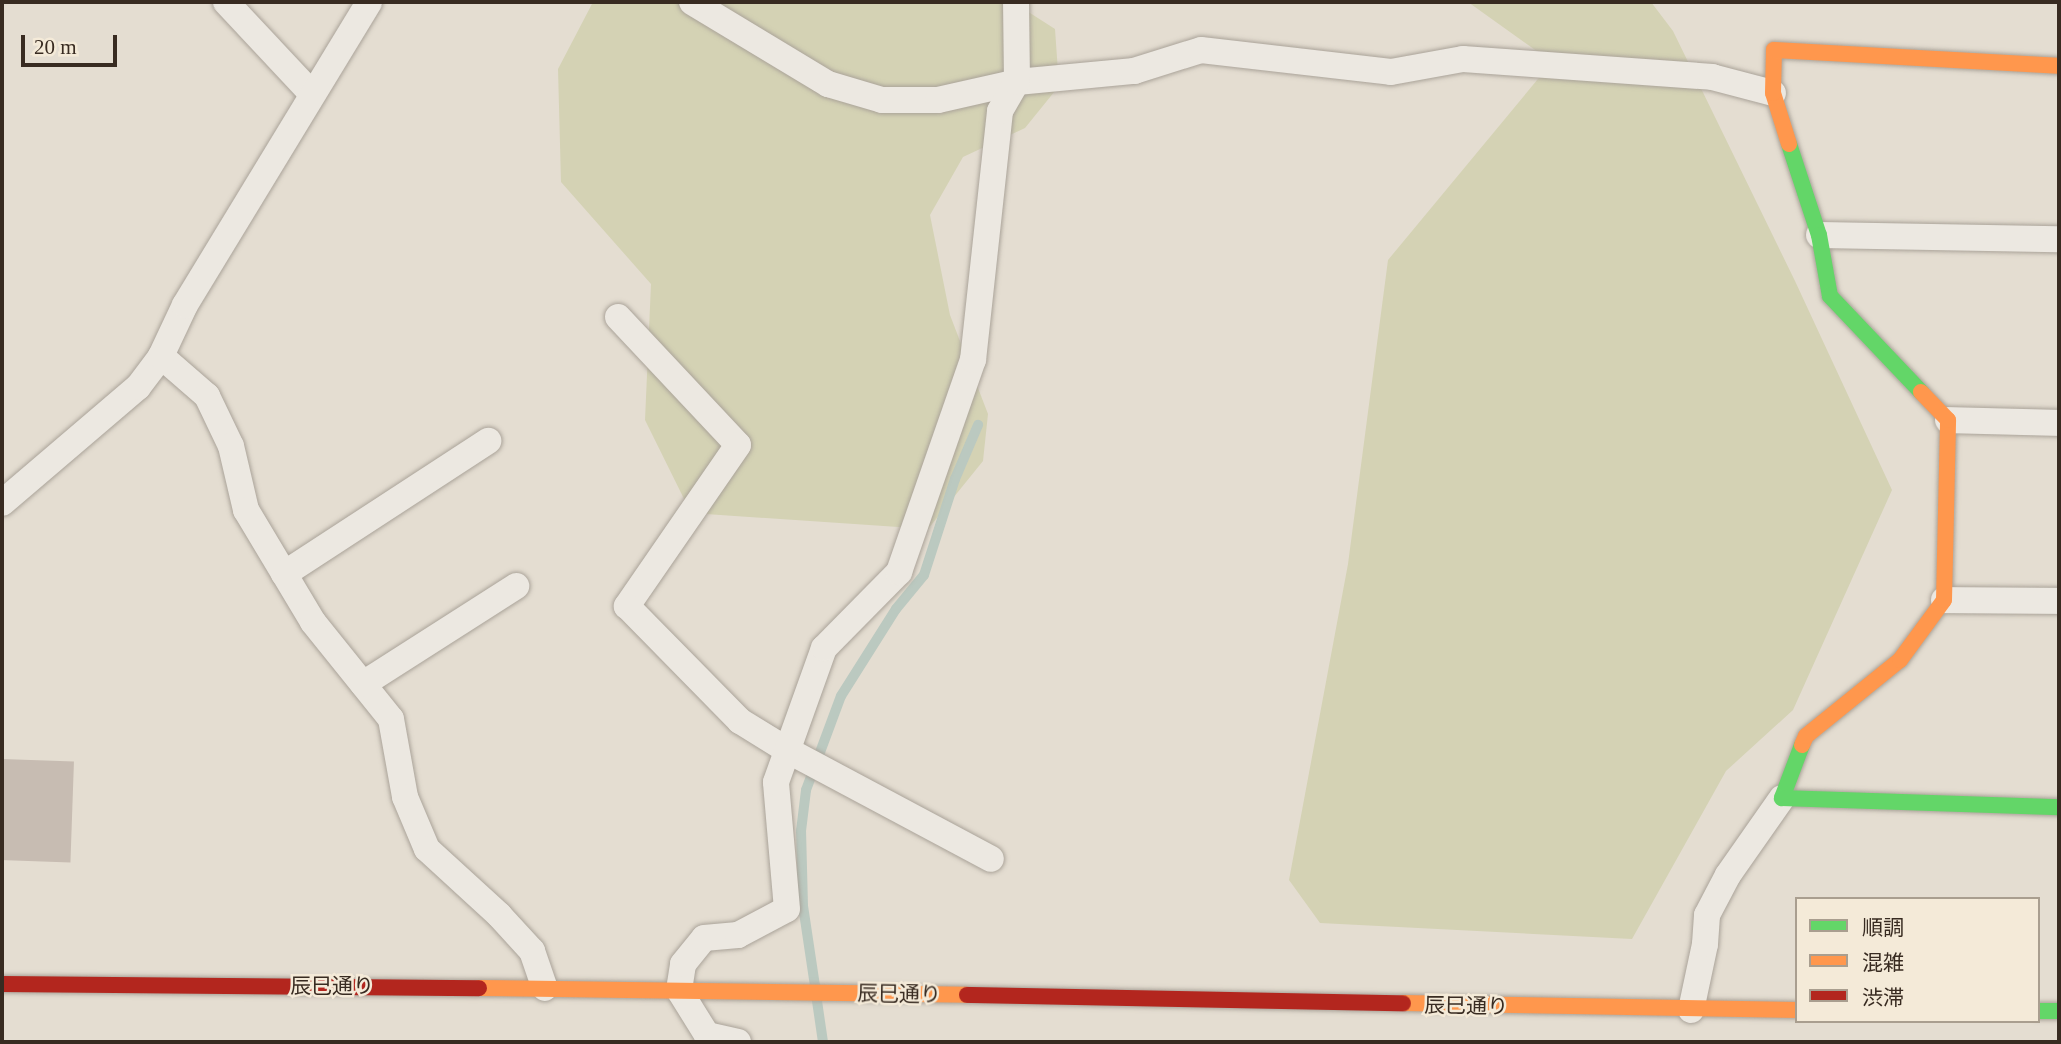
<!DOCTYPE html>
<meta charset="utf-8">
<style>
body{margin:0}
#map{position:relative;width:2061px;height:1044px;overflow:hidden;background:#e4ddd1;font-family:"Times New Roman","Noto Sans JP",serif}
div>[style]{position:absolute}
.green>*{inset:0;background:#d4d2b4}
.stream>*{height:10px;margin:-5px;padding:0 5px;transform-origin:5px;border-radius:5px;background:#bbc9c0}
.building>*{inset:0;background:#c7bcb2;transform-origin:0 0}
.roads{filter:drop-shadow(0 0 2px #aaa399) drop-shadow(0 0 2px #aaa399)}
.street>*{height:26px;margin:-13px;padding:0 13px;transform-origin:13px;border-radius:13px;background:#ece8e1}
.fast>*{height:16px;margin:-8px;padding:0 8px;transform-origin:8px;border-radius:8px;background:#63d668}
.slow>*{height:16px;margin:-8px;padding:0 8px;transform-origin:8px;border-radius:8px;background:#ff974d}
.jam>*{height:16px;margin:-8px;padding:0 8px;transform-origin:8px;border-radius:8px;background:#b3261e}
span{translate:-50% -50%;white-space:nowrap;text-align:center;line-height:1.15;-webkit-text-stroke:5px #f4ead8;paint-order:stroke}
.street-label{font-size:21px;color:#382b21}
.frame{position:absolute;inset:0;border:4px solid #382b21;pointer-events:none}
.legend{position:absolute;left:1795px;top:897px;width:245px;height:126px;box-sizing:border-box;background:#f4ead8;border:2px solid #a99e8f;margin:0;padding:9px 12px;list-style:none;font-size:21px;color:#382b21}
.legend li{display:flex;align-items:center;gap:14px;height:35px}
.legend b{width:35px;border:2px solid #a99e8f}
.scale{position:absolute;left:21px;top:35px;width:96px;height:32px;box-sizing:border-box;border:4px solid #382b21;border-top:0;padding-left:9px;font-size:21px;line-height:24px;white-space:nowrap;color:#382b21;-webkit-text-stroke:5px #f4ead8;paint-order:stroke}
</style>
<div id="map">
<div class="green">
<div style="clip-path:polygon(593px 2px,1013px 2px,1055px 29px,1059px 86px,1025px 128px,963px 157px,930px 215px,950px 315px,988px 414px,983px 461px,928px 529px,691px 513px,645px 420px,651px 284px,561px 182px,558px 69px)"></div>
<div style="clip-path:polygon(1468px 2px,1651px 2px,1673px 31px,1795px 281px,1892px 490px,1793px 710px,1726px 771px,1632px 939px,1320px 923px,1289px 880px,1348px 564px,1388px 260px,1552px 62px)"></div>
</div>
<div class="stream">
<div style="left:815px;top:986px;width:81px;rotate:-98.5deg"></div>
<div style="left:803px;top:906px;width:75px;rotate:-91.5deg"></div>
<div style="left:801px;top:831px;width:41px;rotate:-83deg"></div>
<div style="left:806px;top:790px;width:100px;rotate:-69.6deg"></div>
<div style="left:841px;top:696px;width:103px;rotate:-57.7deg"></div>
<div style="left:896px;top:609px;width:44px;rotate:-50.5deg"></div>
<div style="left:924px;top:575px;width:101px;rotate:-72.1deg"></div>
<div style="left:955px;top:479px;width:59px;rotate:-66.9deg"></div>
<div style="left:817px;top:1001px;width:41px;rotate:81.7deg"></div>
</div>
<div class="building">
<div style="left:2px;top:759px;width:72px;height:101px;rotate:2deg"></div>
</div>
<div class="roads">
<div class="street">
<div style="left:226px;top:2px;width:126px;rotate:46.9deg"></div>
<div style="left:692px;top:2px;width:159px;rotate:31.1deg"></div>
<div style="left:828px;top:84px;width:56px;rotate:16.5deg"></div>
<div style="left:882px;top:100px;width:56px"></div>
<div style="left:938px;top:100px;width:81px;rotate:-12.8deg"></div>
<div style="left:1017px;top:82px;width:118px;rotate:-5.4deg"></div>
<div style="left:1134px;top:71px;width:70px;rotate:-17.4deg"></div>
<div style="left:1201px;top:50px;width:191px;rotate:6.6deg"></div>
<div style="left:1391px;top:72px;width:73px;rotate:-10.2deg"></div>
<div style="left:1463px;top:59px;width:250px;rotate:4.1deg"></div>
<div style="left:1712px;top:77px;width:63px;rotate:14.7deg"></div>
<div style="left:1819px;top:235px;width:240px;rotate:1deg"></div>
<div style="left:618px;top:317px;width:175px;rotate:46.8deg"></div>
<div style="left:738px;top:445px;width:196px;rotate:124.6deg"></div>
<div style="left:627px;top:606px;width:161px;rotate:45.5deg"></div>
<div style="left:740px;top:721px;width:55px;rotate:31.7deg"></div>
<div style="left:787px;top:750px;width:231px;rotate:28.1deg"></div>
<div style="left:161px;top:356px;width:61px;rotate:41deg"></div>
<div style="left:207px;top:396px;width:55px;rotate:64.4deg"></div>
<div style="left:231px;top:446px;width:66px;rotate:76.8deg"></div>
<div style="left:246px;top:510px;width:131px;rotate:59.1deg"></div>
<div style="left:313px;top:622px;width:124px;rotate:51.2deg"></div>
<div style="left:391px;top:719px;width:79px;rotate:79.8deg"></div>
<div style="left:405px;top:797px;width:56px;rotate:67.1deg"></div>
<div style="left:427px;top:849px;width:98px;rotate:42.5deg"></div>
<div style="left:499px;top:915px;width:49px;rotate:47.5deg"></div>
<div style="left:532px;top:951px;width:39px;rotate:71deg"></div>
<div style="left:1948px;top:420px;width:111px;rotate:1.5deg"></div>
<div style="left:2px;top:503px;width:179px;rotate:-40.5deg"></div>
<div style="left:138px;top:387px;width:39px;rotate:-53deg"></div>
<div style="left:161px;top:356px;width:56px;rotate:-64.8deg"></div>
<div style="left:185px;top:305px;width:354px;rotate:-58.7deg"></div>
<div style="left:284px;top:574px;width:244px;rotate:-33.1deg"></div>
<div style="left:1944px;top:600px;width:115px;rotate:0.5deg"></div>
<div style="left:363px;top:684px;width:182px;rotate:-32.6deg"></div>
<div style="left:1691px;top:1010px;width:67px;rotate:-78deg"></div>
<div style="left:1705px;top:944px;width:29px;rotate:-86deg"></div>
<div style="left:1707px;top:915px;width:45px;rotate:-62.3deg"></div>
<div style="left:1728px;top:875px;width:94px;rotate:-55deg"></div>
<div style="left:738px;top:1042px;width:32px;rotate:-167deg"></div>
<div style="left:707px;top:1035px;width:53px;rotate:-121.9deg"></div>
<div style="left:679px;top:990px;width:26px;rotate:-81deg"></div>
<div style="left:683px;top:964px;width:33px;rotate:-51deg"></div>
<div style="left:704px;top:938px;width:34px;rotate:-5deg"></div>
<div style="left:738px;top:935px;width:55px;rotate:-28deg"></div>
<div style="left:787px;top:909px;width:127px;rotate:-95deg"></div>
<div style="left:776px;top:782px;width:142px;rotate:-70.3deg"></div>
<div style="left:824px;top:648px;width:107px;rotate:-45.4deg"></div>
<div style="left:899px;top:572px;width:225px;rotate:-70.8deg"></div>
<div style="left:973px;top:360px;width:250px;rotate:-83.8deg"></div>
<div style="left:1000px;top:111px;width:34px;rotate:-60deg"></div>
<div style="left:1017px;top:82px;width:80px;rotate:-90.7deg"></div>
</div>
<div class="fast">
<div style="left:1789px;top:144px;width:96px;rotate:71.8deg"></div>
<div style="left:1819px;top:235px;width:62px;rotate:79.8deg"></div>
<div style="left:1830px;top:296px;width:132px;rotate:46.5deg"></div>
<div style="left:1802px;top:745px;width:57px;rotate:110.7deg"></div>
<div style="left:1782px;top:798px;width:277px;rotate:1.9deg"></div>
<div style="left:2038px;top:1011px;width:21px"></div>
</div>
<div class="slow">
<div style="left:1789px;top:144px;width:53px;rotate:-107.4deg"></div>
<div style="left:1773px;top:93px;width:43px;rotate:-88.7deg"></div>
<div style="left:1774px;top:50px;width:285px;rotate:3.2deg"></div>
<div style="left:1802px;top:745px;width:10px;rotate:-66deg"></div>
<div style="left:1806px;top:736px;width:121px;rotate:-39deg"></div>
<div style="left:1900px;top:660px;width:74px;rotate:-53.7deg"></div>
<div style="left:1944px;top:600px;width:180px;rotate:-88.7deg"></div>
<div style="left:1948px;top:420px;width:39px;rotate:-134deg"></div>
<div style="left:479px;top:988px;width:488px;rotate:0.8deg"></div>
<div style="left:1403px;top:1003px;width:394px;rotate:1deg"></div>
</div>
<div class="jam">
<div style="left:2px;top:984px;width:477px;rotate:0.5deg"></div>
<div style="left:967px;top:995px;width:436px;rotate:1.1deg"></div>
</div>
</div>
<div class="street-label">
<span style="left:332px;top:986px">辰巳通り</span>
<span style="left:899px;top:994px;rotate:1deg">辰巳通り</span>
<span style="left:1466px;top:1006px;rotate:1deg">辰巳通り</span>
</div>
<div class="frame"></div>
<ul class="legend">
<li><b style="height:9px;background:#63d668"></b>順調</li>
<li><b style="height:9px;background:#ff974d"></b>混雑</li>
<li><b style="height:9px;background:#b3261e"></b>渋滞</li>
</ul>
<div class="scale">20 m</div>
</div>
